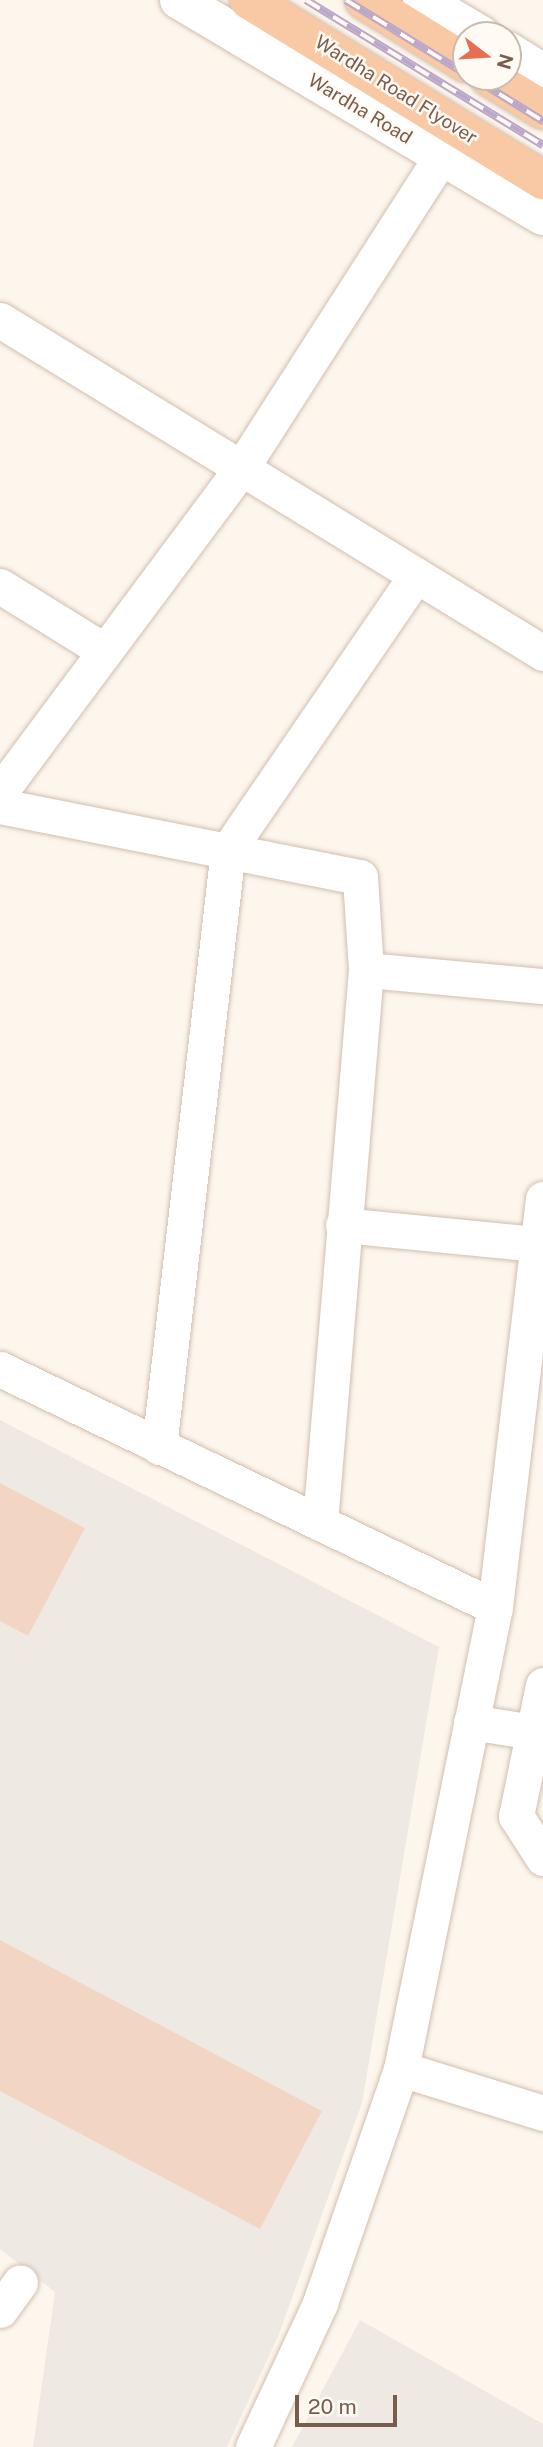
<!DOCTYPE html>
<style>
body{margin:0}
#map{position:relative;width:543px;height:2447px;overflow:hidden;background:#fdf6ec;font-family:"Public Sans",sans-serif}
div>[style]{position:absolute}
.industrial>*{inset:0;background:#efe9e4}
.building>*{inset:0;background:#f3d5c3}
.roads{filter:drop-shadow(0 0 2px #d1beb0) drop-shadow(0 0 2px #d1beb0)}
.minor>*{height:35px;margin:-17.5px;padding:0 17.5px;transform-origin:17.5px;border-radius:17.5px;background:#fff}
.tertiary>*{height:38px;margin:-19px;padding:0 19px;transform-origin:19px;border-radius:19px;background:#fff}
.trunk>*{height:38px;margin:-19px;padding:0 19px;transform-origin:19px;border-radius:19px;background:#f9c8a4}
.rail>*{height:8px;margin-top:-4px;transform-origin:0;background:repeating-linear-gradient(90deg,#fffaf3 0 16px,#b9a8c9 0 32px);box-sizing:border-box;border-block:2px solid #b9a8c9}
span{translate:-50% -50%;white-space:nowrap;text-align:center;line-height:1.15;-webkit-text-stroke:5px #fffaf3;paint-order:stroke}
.street-label{font-size:19px;color:#7a5c4d}
.north{position:absolute;left:452px;top:21px;width:70px;height:70px;box-sizing:border-box;background:#fffaf3;border:2px solid #cabbb1;border-radius:50%;rotate:107deg;font-size:19px;font-weight:700;line-height:28px;text-align:center;color:#7a5c4d}
.north::after{content:'';display:block;margin:auto;width:24px;height:32px;background:#e76f51;clip-path:polygon(50% 0,100% 100%,50% 72%,0 100%)}
.scale{position:absolute;left:295px;top:2395px;width:102px;height:32px;box-sizing:border-box;border:4px solid #7a5c4d;border-top:0;padding-left:9px;font-size:21px;line-height:24px;white-space:nowrap;color:#7a5c4d;-webkit-text-stroke:5px #fffaf3;paint-order:stroke}
</style>
<div id="map">
<div class="industrial">
<div style="clip-path:polygon(0 1420px,439px 1647px,362px 2103px,279px 2334px,227px 2447px,33px 2447px,55px 2292px,0 2249px)"></div>
<div style="clip-path:polygon(360px 2320px,543px 2424px,543px 2447px,292px 2447px)"></div>
</div>
<div class="building">
<div style="clip-path:polygon(0 1483px,85px 1528px,28px 1636px,0 1621px)"></div>
<div style="clip-path:polygon(0 1940px,322px 2111px,260px 2229px,0 2091px)"></div>
</div>
<div class="roads">
<div class="minor">
<div style="left:0;top:320px;width:637px;rotate:31.52deg"></div>
<div style="left:0;top:586px;width:123px;rotate:31.8deg"></div>
<div style="left:0;top:792px;width:402px;rotate:-53.3deg"></div>
<div style="left:240px;top:470px;width:372px;rotate:-57.3deg"></div>
<div style="left:0;top:806px;width:367px;rotate:11.2deg"></div>
<div style="left:360px;top:877px;width:93px;rotate:86.3deg"></div>
<div style="left:366px;top:970px;width:555px;rotate:94.76deg"></div>
<div style="left:366px;top:970px;width:178px;rotate:5.2deg"></div>
<div style="left:343px;top:1225px;width:196px;rotate:5.6deg"></div>
<div style="left:0;top:1369px;width:549px;rotate:25.68deg"></div>
<div style="left:159px;top:1447px;width:601px;rotate:-83.41deg"></div>
<div style="left:228px;top:850px;width:333px;rotate:-55.6deg"></div>
<div style="left:543px;top:1685px;width:134px;rotate:101.6deg"></div>
<div style="left:516px;top:1816px;width:50px;rotate:57.3deg"></div>
<div style="left:471px;top:1722px;width:63px;rotate:9.2deg"></div>
<div style="left:401px;top:2069px;width:149px;rotate:17.2deg"></div>
<div style="left:0;top:2310px;width:34px;rotate:-54deg"></div>
<div style="left:253px;top:2447px;width:159px;rotate:-65deg"></div>
<div style="left:320px;top:2303px;width:248px;rotate:-70.9deg"></div>
<div style="left:401px;top:2069px;width:471px;rotate:-78.5deg"></div>
<div style="left:495px;top:1607px;width:411px;rotate:-83.3deg"></div>
</div>
<div class="tertiary">
<div style="left:179px;top:0;width:423px;rotate:30.7deg"></div>
<div style="left:422px;top:0;width:69px;rotate:30.7deg"></div>
<div style="left:508px;top:51px;width:41px;rotate:32.2deg"></div>
</div>
<div class="trunk">
<div style="left:249px;top:0;width:345px;rotate:31.5deg"></div>
<div style="left:364px;top:0;width:120px;rotate:31.7deg"></div>
<div style="left:489px;top:77px;width:63px;rotate:31.4deg"></div>
</div>
</div>
<div class="rail">
<div style="left:306px;top:0;width:278px;rotate:31.5deg"></div>
<div style="left:346px;top:0;width:141px;rotate:31.7deg"></div>
<div style="left:472px;top:77px;width:84px;rotate:31.8deg"></div>
</div>
<div class="street-label">
<span style="left:396px;top:90px;rotate:32deg">Wardha Road Flyover</span>
<span style="left:360px;top:109px;rotate:31deg">Wardha Road</span>
</div>
<div class="north">N</div>
<div class="scale">20 m</div>
</div>
